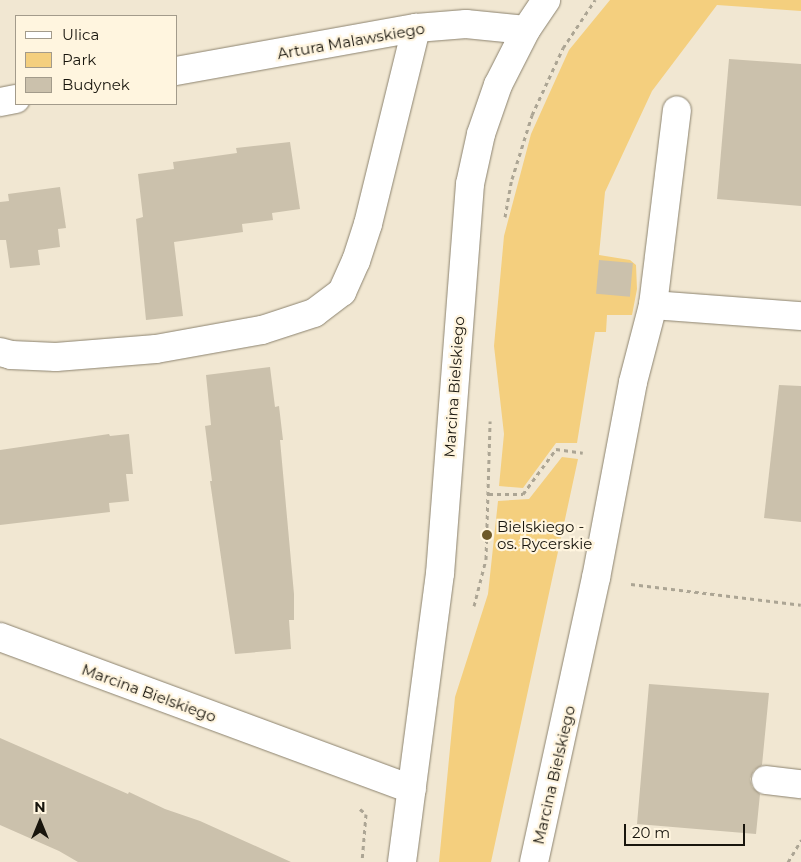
<!DOCTYPE html>
<style>
body{margin:0}
#map{position:relative;width:801px;height:862px;overflow:hidden;background:#f1e7d2;font-family:Montserrat,sans-serif}
div>[style]{position:absolute}
.green>*{inset:0;background:#f4cf7e}
.building>*{inset:0;background:#cbc1ac;transform-origin:0 0}
.path>*{height:3px;margin-top:-1.5px;transform-origin:0;background:repeating-linear-gradient(90deg,#aca594 0 4px,transparent 0 8px)}
.roads{filter:drop-shadow(0 0 1px #8c836f) drop-shadow(0 0 1px #8c836f)}
.minor>*{height:28px;margin:-14px;padding:0 14px;transform-origin:14px;border-radius:14px;background:#fff}
.dots>*{width:14px;height:14px;translate:-50% -50%;box-sizing:border-box;border:2px solid #fff5df;border-radius:50%}
span{translate:-50% -50%;white-space:nowrap;text-align:center;line-height:1.15;-webkit-text-stroke:4.5px #fff5df;paint-order:stroke}
.street-label{font-size:15px;color:#18150d}
.poi-label{font-size:15px;color:#18150d}
.left{translate:0 -50%;text-align:left}
.legend{position:absolute;left:15px;top:15px;width:162px;height:90px;box-sizing:border-box;background:#fff5df;border:1px solid #a39b8b;margin:0;padding:6px 9px;list-style:none;font-size:15px;color:#18150d}
.legend li{display:flex;align-items:center;gap:10px;height:25px}
.legend b{width:25px;border:1px solid #a39b8b}
.north{position:absolute;left:15px;top:797px;width:50px;height:50px;-webkit-text-stroke:4px #fff5df;paint-order:stroke;rotate:0deg;font-size:14px;font-weight:700;line-height:20px;text-align:center;color:#18150d}
.north::after{content:'';display:block;margin:auto;width:18px;height:22px;background:#18150d;clip-path:polygon(50% 0,100% 100%,50% 72%,0 100%)}
.scale{position:absolute;left:624px;top:824px;width:121px;height:22px;box-sizing:border-box;border:2px solid #18150d;border-top:0;padding-left:6px;font-size:15px;line-height:18px;white-space:nowrap;color:#18150d;-webkit-text-stroke:4px #fff5df;paint-order:stroke}
</style>
<div id="map">
<div class="green">
<div style="clip-path:polygon(610px 0,801px 0,801px 11px,717px 5px,652px 91px,605px 192px,599px 255px,630px 260px,636px 265px,637px 289px,632px 315px,607px 315px,606px 332px,595px 332px,577px 443px,556px 443px,523px 488px,499px 486px,504px 434px,494px 346px,504px 236px,531px 134px,569px 50px)"></div>
<div style="clip-path:polygon(562px 457px,578px 459px,491px 862px,439px 862px,455px 697px,488px 594px,498px 501px,529px 499px)"></div>
</div>
<div class="building">
<div style="clip-path:polygon(729px 59px,801px 64px,801px 206px,717px 199px)"></div>
<div style="clip-path:polygon(290px 142px,300px 209px,272px 213px,273px 220px,242px 224px,243px 232px,174px 242px,183px 316px,146px 320px,136px 219px,143px 217px,138px 174px,174px 169px,173px 162px,237px 153px,236px 148px)"></div>
<div style="clip-path:polygon(60px 187px,66px 228px,58px 229px,60px 247px,38px 250px,40px 265px,10px 268px,6px 240px,0 240px,0 202px,9px 201px,8px 194px)"></div>
<div style="left:599px;top:260px;width:34px;height:34px;rotate:5deg"></div>
<div style="clip-path:polygon(270px 367px,275px 407px,279px 406px,283px 440px,280px 440px,294px 594px,294px 620px,289px 620px,291px 649px,235px 654px,210px 481px,212px 481px,205px 426px,211px 425px,206px 375px)"></div>
<div style="clip-path:polygon(779px 385px,801px 386px,801px 522px,764px 518px)"></div>
<div style="clip-path:polygon(109px 434px,110px 436px,129px 434px,133px 474px,126px 474px,129px 501px,109px 503px,110px 512px,0 525px,0 450px)"></div>
<div style="clip-path:polygon(649px 684px,769px 693px,762px 765px,754px 770px,750px 779px,752px 787px,760px 794px,756px 834px,637px 824px)"></div>
<div style="clip-path:polygon(0 738px,128px 794px,129px 792px,165px 809px,200px 821px,291px 862px,78px 862px,59px 851px,0 825px)"></div>
</div>
<div class="path">
<div style="left:505px;top:217px;width:39px;rotate:-80deg"></div>
<div style="left:512px;top:179px;width:67px;rotate:-72.6deg"></div>
<div style="left:532px;top:115px;width:74px;rotate:-65.2deg"></div>
<div style="left:563px;top:48px;width:58px;rotate:-56.3deg"></div>
<div style="left:489px;top:494px;width:34px"></div>
<div style="left:523px;top:494px;width:56px;rotate:-53.7deg"></div>
<div style="left:556px;top:449px;width:27px;rotate:8deg"></div>
<div style="left:631px;top:584px;width:171px;rotate:7deg"></div>
<div style="left:474px;top:606px;width:49px;rotate:-75.7deg"></div>
<div style="left:486px;top:559px;width:138px;rotate:-88.3deg"></div>
<div style="left:360px;top:809px;width:8px;rotate:40deg"></div>
<div style="left:366px;top:814px;width:48px;rotate:94.8deg"></div>
<div style="left:788px;top:862px;width:26px;rotate:-59deg"></div>
</div>
<div class="roads">
<div class="minor">
<div style="left:176px;top:71px;width:244px;rotate:-10.2deg"></div>
<div style="left:416px;top:28px;width:50px;rotate:-4.6deg"></div>
<div style="left:466px;top:24px;width:60px;rotate:5.7deg"></div>
<div style="left:0;top:102px;width:16px;rotate:-11deg"></div>
<div style="left:653px;top:305px;width:148px;rotate:4.3deg"></div>
<div style="left:0;top:352px;width:11px;rotate:15deg"></div>
<div style="left:11px;top:355px;width:45px;rotate:2.5deg"></div>
<div style="left:56px;top:357px;width:100px;rotate:-4.6deg"></div>
<div style="left:156px;top:349px;width:108px;rotate:-10.2deg"></div>
<div style="left:262px;top:330px;width:55px;rotate:-18.1deg"></div>
<div style="left:314px;top:313px;width:35px;rotate:-37deg"></div>
<div style="left:342px;top:292px;width:34px;rotate:-66deg"></div>
<div style="left:356px;top:261px;width:39px;rotate:-72deg"></div>
<div style="left:368px;top:224px;width:202px;rotate:-76.2deg"></div>
<div style="left:0;top:637px;width:439px;rotate:20.3deg"></div>
<div style="left:766px;top:780px;width:35px;rotate:7deg"></div>
<div style="left:402px;top:862px;width:290px;rotate:-82.5deg"></div>
<div style="left:440px;top:574px;width:391px;rotate:-85.6deg"></div>
<div style="left:470px;top:184px;width:51px;rotate:-77.6deg"></div>
<div style="left:481px;top:134px;width:52px;rotate:-70.9deg"></div>
<div style="left:498px;top:85px;width:62px;rotate:-63deg"></div>
<div style="left:526px;top:30px;width:36px;rotate:-56deg"></div>
<div style="left:534px;top:862px;width:291px;rotate:-77.7deg"></div>
<div style="left:596px;top:578px;width:199px;rotate:-79.3deg"></div>
<div style="left:633px;top:382px;width:80px;rotate:-75.4deg"></div>
<div style="left:653px;top:305px;width:196px;rotate:-83deg"></div>
</div>
</div>
<div class="dots">
<div style="left:487px;top:535px;background:#6e5928"></div>
</div>
<div class="street-label">
<span style="left:351px;top:41px;rotate:-10deg">Artura Malawskiego</span>
<span style="left:454px;top:387px;rotate:-86deg">Marcina Bielskiego</span>
<span style="left:149px;top:693px;rotate:20deg">Marcina Bielskiego</span>
<span style="left:554px;top:775px;rotate:-77deg">Marcina Bielskiego</span>
</div>
<div class="poi-label">
<span class="left" style="left:497px;top:535px">Bielskiego -<br>os. Rycerskie</span>
</div>
<ul class="legend">
<li><b style="height:6px;background:#fff"></b>Ulica</li>
<li><b style="height:14px;background:#f4cf7e"></b>Park</li>
<li><b style="height:14px;background:#cbc1ac"></b>Budynek</li>
</ul>
<div class="north">N</div>
<div class="scale">20 m</div>
</div>
